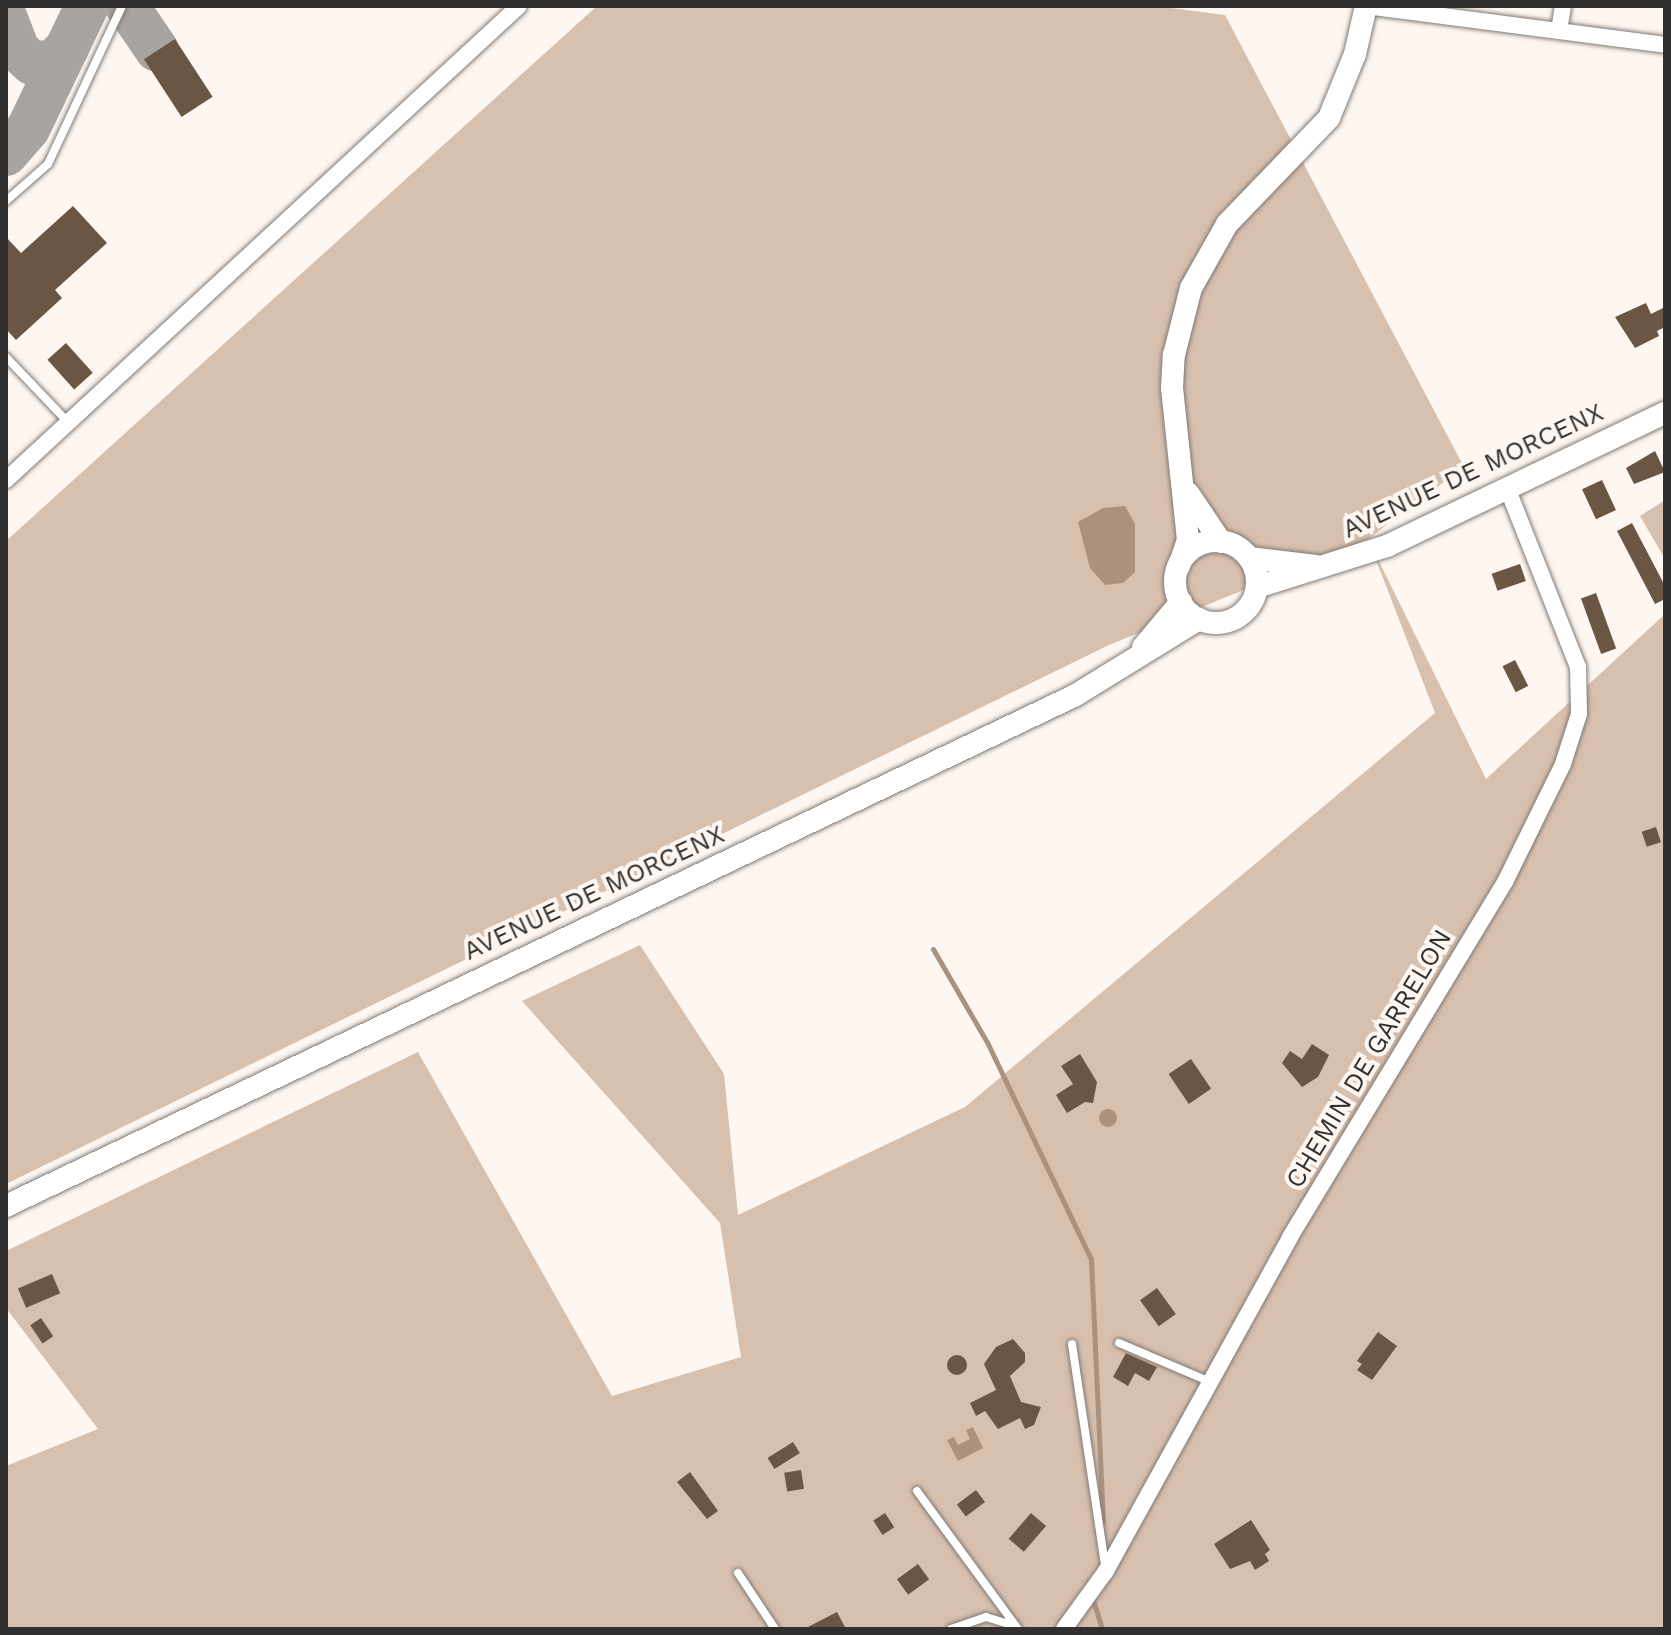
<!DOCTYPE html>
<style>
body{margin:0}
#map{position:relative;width:1671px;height:1635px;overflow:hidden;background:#fdf6f1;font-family:"Work Sans",sans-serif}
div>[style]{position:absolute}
.green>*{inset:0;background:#d8c0ae}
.water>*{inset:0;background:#ab927f}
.round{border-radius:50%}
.stream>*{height:5px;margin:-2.5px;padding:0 2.5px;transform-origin:2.5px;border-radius:2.5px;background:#ab927f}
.taxiway>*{height:44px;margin:-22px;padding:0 22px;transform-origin:22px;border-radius:22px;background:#aaa4a1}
.building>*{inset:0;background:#6b5543;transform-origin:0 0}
.roads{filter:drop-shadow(0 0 2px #807a75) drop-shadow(0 0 2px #807a75)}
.service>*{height:8px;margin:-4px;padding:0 4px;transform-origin:4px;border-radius:4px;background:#fff}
.minor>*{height:16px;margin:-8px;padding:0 8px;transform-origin:8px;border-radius:8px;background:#fff}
.secondary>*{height:22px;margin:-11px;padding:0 11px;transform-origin:11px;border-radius:11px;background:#fff}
.secondary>.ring{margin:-11px;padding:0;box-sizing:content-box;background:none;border:22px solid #fff;border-radius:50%}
span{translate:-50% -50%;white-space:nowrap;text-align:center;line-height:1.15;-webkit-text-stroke:8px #fdf6f1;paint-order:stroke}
.street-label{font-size:26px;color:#32302e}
.frame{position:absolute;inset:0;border:8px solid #32302e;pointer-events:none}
</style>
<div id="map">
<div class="green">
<div style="clip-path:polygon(597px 6px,1155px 6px,1225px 15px,1464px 467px,1368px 539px,1486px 779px,1665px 614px,1665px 1629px,6px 1629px,6px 1466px,98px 1429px,6px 1308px,6px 1251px,418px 1052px,612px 1396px,741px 1357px,720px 1223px,522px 1001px,640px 945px,724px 1074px,738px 1215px,965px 1107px,1435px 713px,1368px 539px,1109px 645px,6px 1184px,6px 541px)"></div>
<div style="clip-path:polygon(1665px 500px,1665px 559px,1640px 516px)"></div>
</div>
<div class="water">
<div style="clip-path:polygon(1125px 506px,1135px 524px,1135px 572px,1123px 583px,1105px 585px,1090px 568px,1078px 522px,1103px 508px)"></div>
<div class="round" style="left:1099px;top:1109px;width:18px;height:18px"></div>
<div style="clip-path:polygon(973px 1427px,983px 1448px,958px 1461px,947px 1440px,954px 1437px,958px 1445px,970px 1439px,966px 1430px)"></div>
</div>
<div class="stream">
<div style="left:933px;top:949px;width:108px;rotate:59.9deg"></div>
<div style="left:987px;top:1042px;width:241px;rotate:64.4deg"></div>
<div style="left:1091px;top:1259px;width:263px;rotate:87.4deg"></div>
<div style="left:1094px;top:1603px;width:27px;rotate:73deg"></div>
</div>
<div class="taxiway">
<div style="left:127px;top:6px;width:53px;rotate:55.7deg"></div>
<div style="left:6px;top:19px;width:33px;rotate:69deg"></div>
<div style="left:18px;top:50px;width:19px;rotate:43deg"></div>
<div style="left:32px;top:63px;width:21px;rotate:-3deg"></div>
<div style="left:53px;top:62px;width:20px;rotate:-45deg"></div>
<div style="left:6px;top:154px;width:33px;rotate:-49deg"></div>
<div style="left:28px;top:129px;width:136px;rotate:-64.4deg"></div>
</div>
<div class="building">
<div style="left:175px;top:39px;width:69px;height:37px;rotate:57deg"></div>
<div style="clip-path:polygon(73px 206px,107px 243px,55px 290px,62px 298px,16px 340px,6px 329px,6px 237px,21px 253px)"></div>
<div style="clip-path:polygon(1646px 303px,1651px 314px,1665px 307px,1665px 327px,1657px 331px,1659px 336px,1635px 348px,1615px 317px)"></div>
<div style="left:66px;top:343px;width:40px;height:25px;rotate:48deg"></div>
<div style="clip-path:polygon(1655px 451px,1665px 472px,1634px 484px,1626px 468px)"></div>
<div style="left:1602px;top:480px;width:33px;height:22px;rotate:65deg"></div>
<div style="clip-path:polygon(1632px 523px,1665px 586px,1665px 599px,1655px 604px,1617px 531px)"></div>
<div style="left:1520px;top:564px;width:18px;height:30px;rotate:71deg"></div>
<div style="left:1596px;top:593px;width:59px;height:16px;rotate:70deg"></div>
<div style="left:1515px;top:660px;width:29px;height:14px;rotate:63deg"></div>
<div style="left:1656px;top:827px;width:16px;height:15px;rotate:72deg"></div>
<div style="clip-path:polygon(1312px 1044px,1329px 1055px,1318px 1077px,1302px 1087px,1282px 1063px,1290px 1051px,1302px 1059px)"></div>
<div style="clip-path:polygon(1080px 1054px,1097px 1082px,1093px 1103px,1085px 1102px,1067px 1113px,1056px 1095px,1073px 1084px,1061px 1066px)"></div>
<div style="left:1191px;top:1059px;width:36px;height:27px;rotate:56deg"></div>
<div style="left:52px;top:1274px;width:21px;height:37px;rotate:67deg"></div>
<div style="left:1157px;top:1288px;width:32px;height:21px;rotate:54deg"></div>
<div style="left:41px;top:1318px;width:22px;height:13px;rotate:56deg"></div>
<div style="clip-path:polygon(1378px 1332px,1397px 1346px,1372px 1380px,1357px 1370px,1362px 1364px,1357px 1361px)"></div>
<div style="clip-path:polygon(1013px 1339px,1025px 1353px,1025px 1362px,1010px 1376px,1021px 1402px,1041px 1407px,1034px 1425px,1025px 1429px,1020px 1418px,998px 1429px,985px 1411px,976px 1416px,970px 1403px,996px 1390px,984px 1364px,996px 1347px)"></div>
<div style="clip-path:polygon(1126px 1353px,1157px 1367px,1149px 1381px,1135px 1373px,1128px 1386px,1113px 1377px)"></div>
<div class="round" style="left:947px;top:1355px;width:20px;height:20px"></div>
<div style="left:793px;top:1442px;width:13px;height:30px;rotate:58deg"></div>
<div style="left:801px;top:1470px;width:19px;height:17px;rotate:81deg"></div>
<div style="clip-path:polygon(690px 1472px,718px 1511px,707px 1519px,677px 1482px)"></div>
<div style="left:976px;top:1490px;width:15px;height:24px;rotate:53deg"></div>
<div style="left:885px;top:1513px;width:17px;height:14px;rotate:57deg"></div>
<div style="left:1031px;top:1513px;width:20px;height:34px;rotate:41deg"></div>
<div style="clip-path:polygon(1251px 1520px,1270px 1550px,1265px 1554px,1269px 1561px,1255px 1570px,1250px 1561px,1230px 1569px,1214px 1544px)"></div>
<div style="left:918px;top:1564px;width:19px;height:26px;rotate:54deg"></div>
<div style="clip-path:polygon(837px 1612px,846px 1629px,804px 1629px)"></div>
</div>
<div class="roads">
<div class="service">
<div style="left:6px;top:201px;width:56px;rotate:-41.4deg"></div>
<div style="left:48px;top:164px;width:174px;rotate:-64.9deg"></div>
<div style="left:6px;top:357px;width:90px;rotate:46.4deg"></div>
<div style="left:1119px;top:1343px;width:97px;rotate:23.1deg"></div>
<div style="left:1072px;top:1344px;width:223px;rotate:81.5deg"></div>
<div style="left:917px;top:1491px;width:171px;rotate:53.8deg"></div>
<div style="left:738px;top:1573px;width:67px;rotate:56.5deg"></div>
<div style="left:951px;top:1629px;width:37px;rotate:-19deg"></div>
<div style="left:986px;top:1617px;width:30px;rotate:17deg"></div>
</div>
<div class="minor">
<div style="left:1366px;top:6px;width:302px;rotate:7.4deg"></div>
<div style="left:1559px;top:31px;width:25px;rotate:-81deg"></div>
<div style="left:6px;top:480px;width:698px;rotate:-42.74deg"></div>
<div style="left:1064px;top:1629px;width:72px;rotate:-54.1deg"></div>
<div style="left:1106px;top:1571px;width:381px;rotate:-61.1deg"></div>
<div style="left:1290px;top:1237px;width:415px;rotate:-58.8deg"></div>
<div style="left:1505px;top:882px;width:131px;rotate:-63.8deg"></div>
<div style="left:1563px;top:764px;width:52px;rotate:-72.3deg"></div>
<div style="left:1579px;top:714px;width:47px;rotate:-91.2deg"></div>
<div style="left:1578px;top:667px;width:193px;rotate:-111.6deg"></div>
</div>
<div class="secondary">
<div style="left:1188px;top:493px;width:59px;rotate:56deg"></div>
<div class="ring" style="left:1175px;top:541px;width:60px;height:60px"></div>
<div style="left:1249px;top:558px;width:67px;rotate:6.8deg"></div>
<div style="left:1179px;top:566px;width:28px;rotate:-71deg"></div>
<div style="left:1188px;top:540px;width:153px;rotate:-96deg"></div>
<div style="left:1172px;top:388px;width:33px;rotate:-87deg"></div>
<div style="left:1174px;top:355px;width:69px;rotate:-75.8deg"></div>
<div style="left:1191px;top:288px;width:73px;rotate:-60.6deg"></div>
<div style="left:1227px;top:224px;width:147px;rotate:-46.1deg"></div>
<div style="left:1329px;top:118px;width:69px;rotate:-67.9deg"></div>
<div style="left:1355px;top:54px;width:49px;rotate:-77.1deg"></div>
<div style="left:1257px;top:587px;width:136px;rotate:-17.5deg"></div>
<div style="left:1387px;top:546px;width:308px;rotate:-25.6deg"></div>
<div style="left:1143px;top:647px;width:59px;rotate:-49.8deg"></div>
<div style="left:6px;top:1206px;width:1184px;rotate:-25.53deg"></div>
<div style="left:1074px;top:696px;width:147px;rotate:-31.6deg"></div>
</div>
</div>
<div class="street-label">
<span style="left:1473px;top:471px;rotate:-25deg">AVENUE DE MORCENX</span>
<span style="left:594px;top:893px;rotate:-25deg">AVENUE DE MORCENX</span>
<span style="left:1369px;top:1059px;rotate:-59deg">CHEMIN DE GARRELON</span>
</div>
<div class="frame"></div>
</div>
